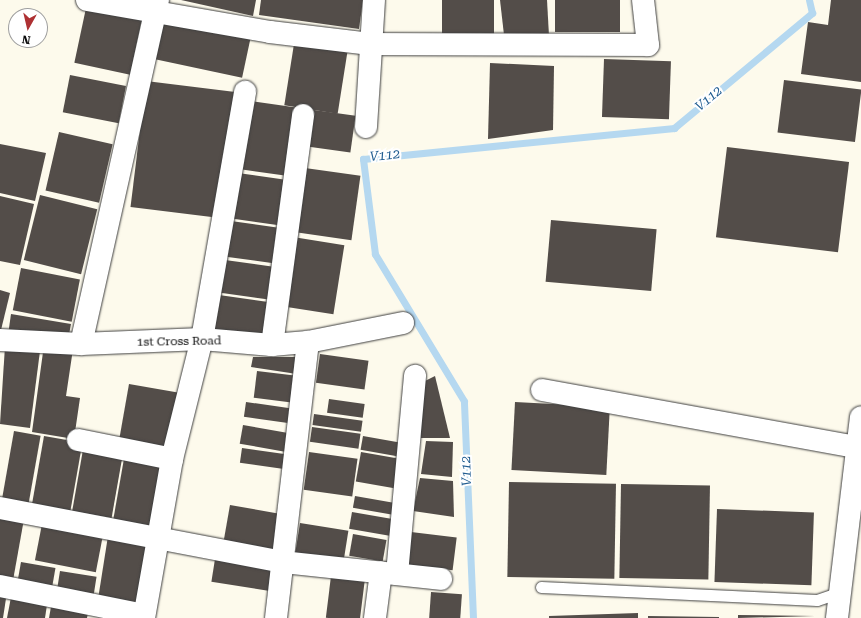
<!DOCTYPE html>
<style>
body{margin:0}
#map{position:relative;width:861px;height:618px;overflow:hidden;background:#fdfaec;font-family:"Roboto Serif",serif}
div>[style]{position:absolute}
.stream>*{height:7px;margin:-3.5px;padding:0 3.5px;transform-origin:3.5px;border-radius:3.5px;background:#b5d8f0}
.building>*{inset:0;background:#534d49;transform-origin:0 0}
.roads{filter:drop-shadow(0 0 1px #3f3f3f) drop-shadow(0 0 1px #3f3f3f)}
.service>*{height:11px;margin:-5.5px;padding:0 5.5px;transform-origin:5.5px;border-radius:5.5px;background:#fff}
.minor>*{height:22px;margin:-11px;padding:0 11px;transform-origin:11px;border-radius:11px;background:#fff}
span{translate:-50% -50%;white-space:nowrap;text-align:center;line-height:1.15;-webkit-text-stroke:4px #fff;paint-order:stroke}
.street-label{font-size:12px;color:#0c0c0c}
.water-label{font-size:13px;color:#215d91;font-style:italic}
.north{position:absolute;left:8px;top:8px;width:40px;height:40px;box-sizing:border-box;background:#fff;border:1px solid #9e9e9e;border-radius:50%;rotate:188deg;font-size:11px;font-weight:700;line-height:16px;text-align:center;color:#0c0c0c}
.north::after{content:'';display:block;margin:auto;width:14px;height:18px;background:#ae3133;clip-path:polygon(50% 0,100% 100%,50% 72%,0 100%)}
</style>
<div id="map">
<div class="stream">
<div style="left:473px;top:618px;width:217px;rotate:-92.4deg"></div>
<div style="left:464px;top:401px;width:172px;rotate:-121.2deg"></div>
<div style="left:375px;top:254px;width:96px;rotate:-97.2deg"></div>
<div style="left:363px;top:159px;width:313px;rotate:-5.7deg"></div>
<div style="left:674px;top:128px;width:180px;rotate:-39.8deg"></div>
<div style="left:812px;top:13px;width:13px;rotate:-103deg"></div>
</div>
<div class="building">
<div style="clip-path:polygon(181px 0,256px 0,253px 16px)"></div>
<div style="clip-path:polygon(261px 0,363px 0,359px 29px,259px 15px)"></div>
<div style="left:442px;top:0;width:52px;height:35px"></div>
<div style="clip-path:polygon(500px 0,547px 0,549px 36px,504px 35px)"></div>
<div style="left:555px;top:0;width:65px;height:32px"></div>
<div style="clip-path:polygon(831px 0,861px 0,861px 82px,801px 74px,808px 22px,828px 25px)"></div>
<div style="left:86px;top:8px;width:57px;height:56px;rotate:12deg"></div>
<div style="left:163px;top:17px;width:90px;height:43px;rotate:12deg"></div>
<div style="left:294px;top:44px;width:54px;height:62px;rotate:9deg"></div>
<div style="left:604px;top:59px;width:67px;height:58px;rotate:2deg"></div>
<div style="clip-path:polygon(490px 63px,554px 66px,553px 130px,488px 139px)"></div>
<div style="left:70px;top:75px;width:57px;height:38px;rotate:11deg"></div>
<div style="left:784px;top:80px;width:78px;height:53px;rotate:7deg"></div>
<div style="left:146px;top:81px;width:96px;height:127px;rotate:7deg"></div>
<div style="left:243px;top:100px;width:59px;height:69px;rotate:8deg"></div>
<div style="left:307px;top:109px;width:49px;height:37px;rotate:8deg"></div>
<div style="left:59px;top:132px;width:55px;height:60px;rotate:13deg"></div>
<div style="clip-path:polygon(0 144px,46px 153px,35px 201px,0 193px)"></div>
<div style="left:727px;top:147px;width:123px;height:91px;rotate:7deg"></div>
<div style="left:305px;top:168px;width:56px;height:65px;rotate:8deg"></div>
<div style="left:238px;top:173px;width:55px;height:46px;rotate:8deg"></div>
<div style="left:40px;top:195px;width:59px;height:67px;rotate:14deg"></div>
<div style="clip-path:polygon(0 196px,34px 204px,20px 265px,0 261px)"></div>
<div style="left:551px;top:220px;width:106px;height:62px;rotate:5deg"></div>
<div style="left:231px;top:221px;width:57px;height:36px;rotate:8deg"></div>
<div style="left:293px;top:237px;width:52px;height:70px;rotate:9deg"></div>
<div style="left:225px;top:260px;width:56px;height:33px;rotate:8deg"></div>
<div style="left:21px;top:268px;width:60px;height:43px;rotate:11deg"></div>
<div style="clip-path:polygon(0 290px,10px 293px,1px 330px,0 330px)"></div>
<div style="left:219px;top:295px;width:55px;height:36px;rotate:8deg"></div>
<div style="clip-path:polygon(11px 314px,71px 324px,68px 340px,8px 335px)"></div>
<div style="clip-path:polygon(44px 345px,73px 349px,66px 396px,80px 398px,74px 439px,32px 432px)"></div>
<div style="clip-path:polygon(5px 346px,40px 351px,30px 428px,0 424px)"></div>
<div style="left:320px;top:354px;width:49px;height:29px;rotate:8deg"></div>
<div style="clip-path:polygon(253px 357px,299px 357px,297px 374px,251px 367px)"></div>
<div style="left:257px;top:371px;width:42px;height:27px;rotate:7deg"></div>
<div style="clip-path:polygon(435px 376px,450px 438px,421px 438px,419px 384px)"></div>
<div style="left:129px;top:384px;width:51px;height:64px;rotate:10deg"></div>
<div style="left:329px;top:399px;width:36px;height:14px;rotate:8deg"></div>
<div style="left:246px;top:402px;width:48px;height:15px;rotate:8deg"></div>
<div style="left:515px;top:402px;width:95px;height:68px;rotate:3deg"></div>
<div style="left:314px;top:414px;width:49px;height:11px;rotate:8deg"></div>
<div style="left:243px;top:425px;width:53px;height:19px;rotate:10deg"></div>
<div style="left:312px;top:427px;width:49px;height:15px;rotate:8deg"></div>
<div style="left:14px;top:431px;width:27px;height:73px;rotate:10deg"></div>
<div style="left:44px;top:436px;width:39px;height:74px;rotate:10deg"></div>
<div style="left:363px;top:436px;width:40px;height:14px;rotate:10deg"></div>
<div style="clip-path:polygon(426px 441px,453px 442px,452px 477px,421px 474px)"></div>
<div style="left:84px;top:444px;width:40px;height:68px;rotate:10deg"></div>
<div style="left:242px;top:448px;width:48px;height:15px;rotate:8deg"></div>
<div style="left:309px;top:452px;width:49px;height:38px;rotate:8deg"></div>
<div style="left:361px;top:452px;width:42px;height:30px;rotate:10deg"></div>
<div style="left:125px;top:453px;width:41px;height:72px;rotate:10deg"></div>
<div style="clip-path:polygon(420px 478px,453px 481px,454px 517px,413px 511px)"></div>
<div style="left:509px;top:482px;width:107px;height:95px;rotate:1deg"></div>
<div style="left:621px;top:484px;width:89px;height:94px;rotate:1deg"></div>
<div style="left:355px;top:496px;width:42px;height:12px;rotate:10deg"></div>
<div style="left:230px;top:505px;width:53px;height:38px;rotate:10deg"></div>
<div style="left:717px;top:509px;width:97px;height:73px;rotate:2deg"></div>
<div style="left:352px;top:512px;width:41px;height:17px;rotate:10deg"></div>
<div style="clip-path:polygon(0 515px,24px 519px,12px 586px,0 584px)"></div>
<div style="left:300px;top:523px;width:49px;height:32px;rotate:9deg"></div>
<div style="left:42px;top:524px;width:62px;height:37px;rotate:11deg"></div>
<div style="left:411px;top:532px;width:46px;height:33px;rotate:7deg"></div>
<div style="left:353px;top:534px;width:34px;height:22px;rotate:10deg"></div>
<div style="left:108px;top:536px;width:43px;height:70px;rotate:9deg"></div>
<div style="left:215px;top:559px;width:59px;height:23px;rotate:9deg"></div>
<div style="left:21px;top:562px;width:35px;height:25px;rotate:10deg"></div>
<div style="left:60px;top:571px;width:37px;height:25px;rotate:9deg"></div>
<div style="left:331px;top:576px;width:34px;height:42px;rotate:7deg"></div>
<div style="clip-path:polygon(0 590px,7px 592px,3px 618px,0 618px)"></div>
<div style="clip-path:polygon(12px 592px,48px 598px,45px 618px,7px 618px)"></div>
<div style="left:431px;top:592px;width:31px;height:26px;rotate:4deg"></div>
<div style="clip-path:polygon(52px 601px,89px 607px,87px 618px,49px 618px)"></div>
<div style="clip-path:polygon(638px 613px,638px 618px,549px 618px,549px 616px)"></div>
<div style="clip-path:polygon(738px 615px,815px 616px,738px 618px)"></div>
<div style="clip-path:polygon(648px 616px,719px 617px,719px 618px,648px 618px)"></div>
</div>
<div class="roads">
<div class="service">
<div style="left:541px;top:587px;width:276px;rotate:2.7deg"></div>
<div style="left:817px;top:600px;width:24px;rotate:-19deg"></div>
</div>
<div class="minor">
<div style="left:87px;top:0;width:186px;rotate:9.9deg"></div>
<div style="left:270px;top:32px;width:101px;rotate:6.8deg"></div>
<div style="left:370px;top:44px;width:278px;rotate:0.2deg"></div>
<div style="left:648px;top:45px;width:45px;rotate:-96.3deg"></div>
<div style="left:366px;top:127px;width:127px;rotate:-86.4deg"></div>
<div style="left:0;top:340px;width:81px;rotate:2.8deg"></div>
<div style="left:81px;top:344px;width:121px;rotate:-2.4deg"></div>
<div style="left:202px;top:339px;width:70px;rotate:4.9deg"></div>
<div style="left:272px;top:345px;width:36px;rotate:-5deg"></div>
<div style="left:308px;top:342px;width:97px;rotate:-11.3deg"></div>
<div style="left:81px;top:344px;width:353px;rotate:-77.4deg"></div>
<div style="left:272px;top:345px;width:232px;rotate:-82.3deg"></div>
<div style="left:542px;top:390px;width:324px;rotate:10.3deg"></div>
<div style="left:78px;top:440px;width:96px;rotate:11.4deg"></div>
<div style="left:0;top:508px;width:288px;rotate:10.8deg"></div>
<div style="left:283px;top:562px;width:159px;rotate:6.1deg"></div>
<div style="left:397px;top:574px;width:199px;rotate:-84.8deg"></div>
<div style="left:0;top:586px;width:147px;rotate:11.4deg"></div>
<div style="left:144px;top:618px;width:161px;rotate:-80deg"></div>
<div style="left:172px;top:459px;width:124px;rotate:-76deg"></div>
<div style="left:202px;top:339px;width:251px;rotate:-80.1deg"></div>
<div style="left:276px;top:618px;width:278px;rotate:-83.4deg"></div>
<div style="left:375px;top:618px;width:46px;rotate:-82.6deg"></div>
<div style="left:837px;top:618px;width:202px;rotate:-83.2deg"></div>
</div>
</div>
<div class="street-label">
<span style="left:179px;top:342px;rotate:-1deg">1st Cross Road</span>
</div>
<div class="water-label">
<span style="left:709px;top:99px;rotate:-40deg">V112</span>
<span style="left:385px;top:156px;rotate:-6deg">V112</span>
<span style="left:467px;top:471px;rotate:-92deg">V112</span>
</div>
<div class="north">N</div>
</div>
